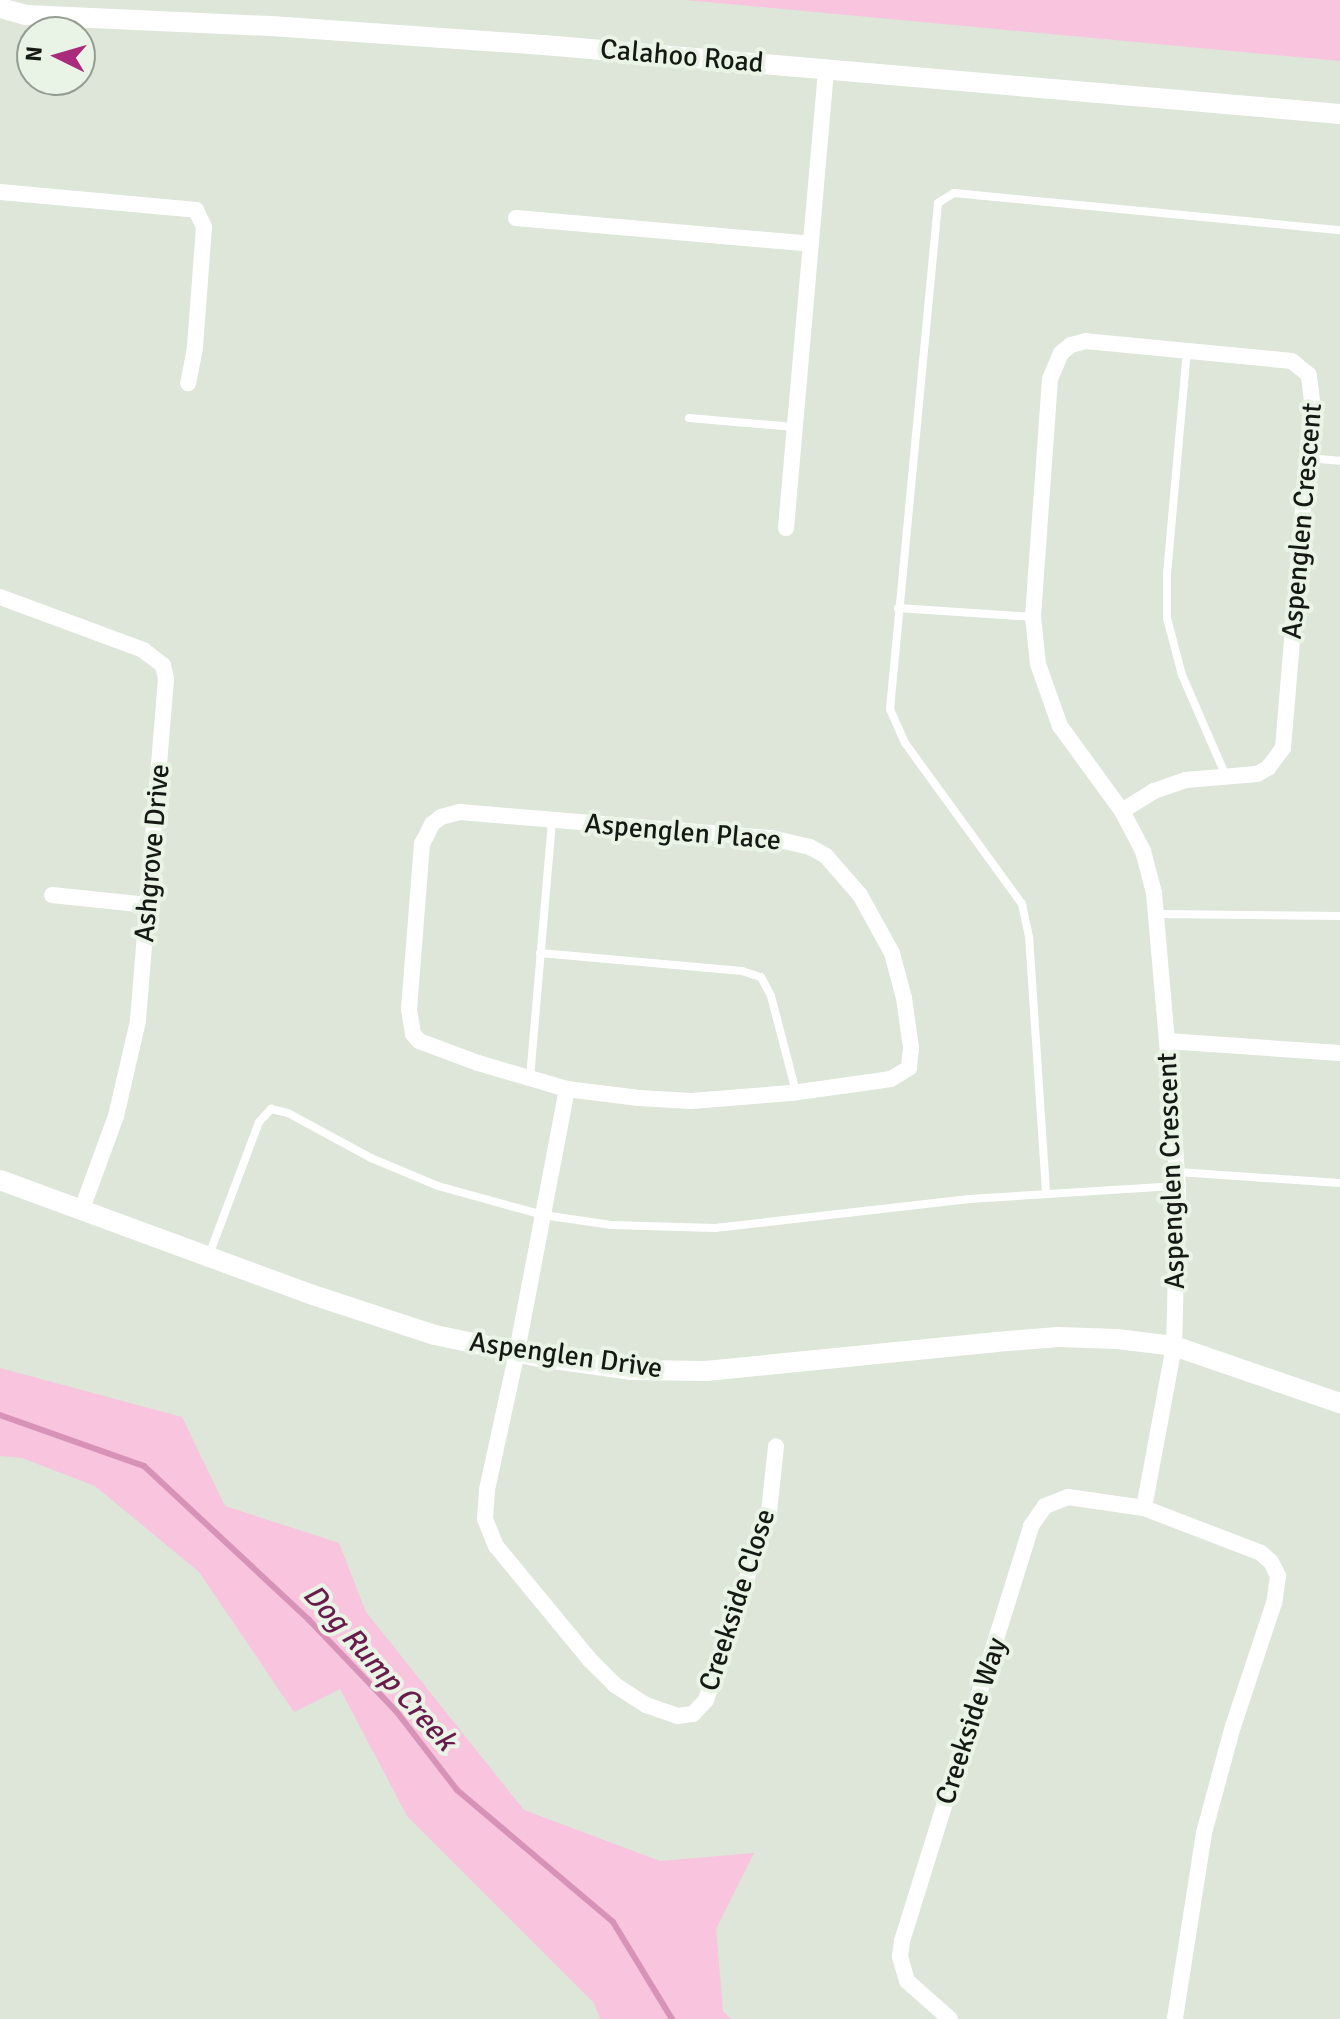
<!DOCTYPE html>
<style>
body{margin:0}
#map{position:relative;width:1340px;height:2019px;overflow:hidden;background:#dde6d9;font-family:Signika,sans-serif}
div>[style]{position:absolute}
.green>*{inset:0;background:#f8c4de}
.stream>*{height:6px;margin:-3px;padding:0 3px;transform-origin:3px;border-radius:3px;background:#d793b7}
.service>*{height:8px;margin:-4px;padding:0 4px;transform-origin:4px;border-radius:4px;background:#fff}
.minor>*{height:16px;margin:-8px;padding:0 8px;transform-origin:8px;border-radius:8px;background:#fff}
.tertiary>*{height:20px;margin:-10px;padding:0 10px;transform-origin:10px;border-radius:10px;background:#fff}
span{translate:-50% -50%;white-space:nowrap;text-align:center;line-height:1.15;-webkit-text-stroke:8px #eaf4e6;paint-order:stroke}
.street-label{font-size:28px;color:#151914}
.water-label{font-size:30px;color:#691b4c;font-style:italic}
.north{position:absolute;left:16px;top:16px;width:80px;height:80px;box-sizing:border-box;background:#eaf4e6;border:2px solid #959c92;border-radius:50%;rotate:275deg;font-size:22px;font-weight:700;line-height:32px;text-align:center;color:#151914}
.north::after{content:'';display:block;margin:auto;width:28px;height:36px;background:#aa2b7b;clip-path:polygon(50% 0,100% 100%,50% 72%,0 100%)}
</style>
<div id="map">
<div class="green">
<div style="clip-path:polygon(686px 0,1340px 0,1340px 61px)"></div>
<div style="clip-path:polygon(0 1368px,182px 1417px,225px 1506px,339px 1543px,366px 1612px,524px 1810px,660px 1861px,754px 1853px,716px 1929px,723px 2011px,731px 2019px,600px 2019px,594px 2003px,407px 1816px,340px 1689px,294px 1712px,199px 1572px,95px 1486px,22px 1458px,0 1456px)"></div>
</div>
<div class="stream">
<div style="left:0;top:1415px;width:153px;rotate:19.5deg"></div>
<div style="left:144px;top:1466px;width:226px;rotate:43deg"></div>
<div style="left:309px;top:1620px;width:126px;rotate:46.3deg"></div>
<div style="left:396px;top:1711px;width:100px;rotate:52.3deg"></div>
<div style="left:457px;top:1790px;width:204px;rotate:40.2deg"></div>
<div style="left:613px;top:1922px;width:114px;rotate:58.7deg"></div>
</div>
<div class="service">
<div style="left:1187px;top:350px;width:225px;rotate:95.1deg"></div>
<div style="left:1167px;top:574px;width:44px;rotate:90deg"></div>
<div style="left:1167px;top:618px;width:59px;rotate:75.3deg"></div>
<div style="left:1182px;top:675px;width:110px;rotate:66.5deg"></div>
<div style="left:689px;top:418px;width:106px;rotate:4.9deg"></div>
<div style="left:1307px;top:458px;width:33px;rotate:5deg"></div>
<div style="left:898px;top:608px;width:135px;rotate:3.8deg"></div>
<div style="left:1156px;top:914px;width:184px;rotate:0.6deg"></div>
<div style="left:540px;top:953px;width:203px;rotate:5.1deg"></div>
<div style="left:742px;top:971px;width:20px;rotate:18deg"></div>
<div style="left:761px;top:977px;width:21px;rotate:62deg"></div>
<div style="left:771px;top:996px;width:99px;rotate:75.4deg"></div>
<div style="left:530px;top:1078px;width:259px;rotate:-85.1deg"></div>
<div style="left:1178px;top:1172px;width:162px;rotate:3.9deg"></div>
<div style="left:1046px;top:1192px;width:256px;rotate:-93.8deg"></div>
<div style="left:1029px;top:937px;width:34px;rotate:-102deg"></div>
<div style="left:1022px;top:904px;width:199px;rotate:-126deg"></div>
<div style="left:905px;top:743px;width:37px;rotate:-114deg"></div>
<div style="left:890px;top:709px;width:508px;rotate:-84.58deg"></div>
<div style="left:938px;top:203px;width:19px;rotate:-32deg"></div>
<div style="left:954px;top:193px;width:388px;rotate:5.5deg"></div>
<div style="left:209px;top:1255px;width:142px;rotate:-69.4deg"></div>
<div style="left:259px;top:1122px;width:18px;rotate:-47deg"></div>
<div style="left:271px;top:1109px;width:17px;rotate:13deg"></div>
<div style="left:288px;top:1113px;width:94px;rotate:28.5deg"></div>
<div style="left:371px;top:1158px;width:73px;rotate:22.7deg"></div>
<div style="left:438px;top:1186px;width:109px;rotate:15.4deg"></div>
<div style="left:543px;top:1215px;width:69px;rotate:8.4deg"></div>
<div style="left:611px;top:1225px;width:104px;rotate:1.7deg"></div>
<div style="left:715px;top:1228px;width:256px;rotate:-6.5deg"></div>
<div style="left:969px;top:1199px;width:209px;rotate:-3.6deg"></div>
</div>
<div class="minor">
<div style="left:0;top:192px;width:197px;rotate:5.2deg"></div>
<div style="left:196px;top:210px;width:19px;rotate:65deg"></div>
<div style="left:204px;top:227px;width:121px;rotate:94.3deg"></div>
<div style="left:195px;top:348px;width:36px;rotate:101deg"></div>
<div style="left:516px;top:218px;width:296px;rotate:5deg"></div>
<div style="left:786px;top:528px;width:462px;rotate:-85deg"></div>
<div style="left:0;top:597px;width:153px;rotate:20.3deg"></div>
<div style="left:143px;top:650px;width:25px;rotate:37deg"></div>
<div style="left:163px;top:665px;width:14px;rotate:78deg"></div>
<div style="left:166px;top:679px;width:343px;rotate:94.7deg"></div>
<div style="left:138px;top:1021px;width:98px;rotate:103deg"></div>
<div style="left:116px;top:1116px;width:99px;rotate:110.1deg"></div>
<div style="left:1122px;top:811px;width:38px;rotate:-32deg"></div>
<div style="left:1154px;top:791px;width:34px;rotate:-19deg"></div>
<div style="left:1186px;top:780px;width:71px;rotate:-4.8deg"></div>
<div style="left:1257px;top:774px;width:13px;rotate:-29deg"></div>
<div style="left:1268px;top:768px;width:25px;rotate:-53deg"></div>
<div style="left:1283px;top:748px;width:348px;rotate:-85.2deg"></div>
<div style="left:1312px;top:401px;width:26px;rotate:-97deg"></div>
<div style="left:1309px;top:375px;width:22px;rotate:-141deg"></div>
<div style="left:1292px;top:361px;width:207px;rotate:-174.5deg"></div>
<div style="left:1086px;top:341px;width:16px;rotate:165deg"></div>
<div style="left:1071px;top:345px;width:13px;rotate:141deg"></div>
<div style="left:1061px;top:353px;width:28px;rotate:113deg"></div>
<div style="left:1050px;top:379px;width:239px;rotate:94.1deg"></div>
<div style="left:1033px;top:617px;width:47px;rotate:83.9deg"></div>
<div style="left:1038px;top:664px;width:66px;rotate:70.5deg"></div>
<div style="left:1060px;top:726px;width:105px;rotate:53.9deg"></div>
<div style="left:1122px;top:811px;width:45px;rotate:62.3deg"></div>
<div style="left:1143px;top:851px;width:43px;rotate:75.3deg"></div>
<div style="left:1154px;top:893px;width:149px;rotate:85deg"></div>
<div style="left:1167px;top:1041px;width:145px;rotate:85.7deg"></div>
<div style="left:1178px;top:1186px;width:160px;rotate:91.4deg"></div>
<div style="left:1174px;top:1346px;width:165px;rotate:100.5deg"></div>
<div style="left:460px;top:812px;width:312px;rotate:4.8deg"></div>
<div style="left:771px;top:838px;width:40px;rotate:13deg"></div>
<div style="left:810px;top:847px;width:18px;rotate:29deg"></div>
<div style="left:826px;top:856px;width:52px;rotate:48.9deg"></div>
<div style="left:860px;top:895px;width:66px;rotate:61.1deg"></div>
<div style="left:892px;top:953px;width:47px;rotate:75.1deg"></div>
<div style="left:904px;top:998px;width:50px;rotate:82deg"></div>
<div style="left:911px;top:1048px;width:20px;rotate:96deg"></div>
<div style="left:909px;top:1068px;width:21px;rotate:149deg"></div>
<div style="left:891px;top:1079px;width:101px;rotate:172deg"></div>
<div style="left:791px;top:1093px;width:100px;rotate:175.4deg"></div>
<div style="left:691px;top:1101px;width:52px;rotate:-176.7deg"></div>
<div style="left:639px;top:1098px;width:73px;rotate:-172.9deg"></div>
<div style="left:567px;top:1089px;width:93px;rotate:-163.7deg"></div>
<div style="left:478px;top:1063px;width:63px;rotate:-159.6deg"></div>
<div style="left:419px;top:1041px;width:9px;rotate:-131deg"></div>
<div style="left:413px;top:1034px;width:25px;rotate:-99deg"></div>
<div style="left:409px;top:1009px;width:166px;rotate:-85.5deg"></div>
<div style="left:422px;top:844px;width:22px;rotate:-63deg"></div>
<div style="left:432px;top:824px;width:11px;rotate:-38deg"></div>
<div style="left:441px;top:817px;width:20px;rotate:-15deg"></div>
<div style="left:52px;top:895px;width:96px;rotate:6deg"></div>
<div style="left:1167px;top:1041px;width:173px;rotate:4deg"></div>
<div style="left:567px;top:1089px;width:268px;rotate:100.8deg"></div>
<div style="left:517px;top:1352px;width:141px;rotate:102.3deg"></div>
<div style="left:487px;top:1490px;width:29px;rotate:94deg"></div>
<div style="left:485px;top:1519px;width:29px;rotate:68deg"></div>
<div style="left:496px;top:1546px;width:146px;rotate:50.5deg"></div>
<div style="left:589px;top:1659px;width:37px;rotate:45deg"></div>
<div style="left:615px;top:1685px;width:37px;rotate:33deg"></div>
<div style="left:646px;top:1705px;width:34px;rotate:19deg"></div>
<div style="left:678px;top:1716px;width:15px;rotate:-8deg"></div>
<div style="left:693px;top:1714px;width:19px;rotate:-47deg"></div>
<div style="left:706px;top:1700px;width:198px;rotate:-71.5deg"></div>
<div style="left:769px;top:1512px;width:66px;rotate:-83.9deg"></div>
<div style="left:950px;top:2019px;width:57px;rotate:-138.5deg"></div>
<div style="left:907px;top:1981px;width:26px;rotate:-106deg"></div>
<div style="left:900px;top:1956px;width:15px;rotate:-82deg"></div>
<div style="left:902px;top:1941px;width:435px;rotate:-72.7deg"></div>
<div style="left:1031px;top:1526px;width:24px;rotate:-55deg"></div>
<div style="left:1045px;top:1506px;width:25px;rotate:-21deg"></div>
<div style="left:1068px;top:1497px;width:77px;rotate:8.2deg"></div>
<div style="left:1144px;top:1508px;width:125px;rotate:21deg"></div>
<div style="left:1261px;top:1553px;width:13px;rotate:42deg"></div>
<div style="left:1271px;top:1562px;width:16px;rotate:63deg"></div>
<div style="left:1278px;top:1576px;width:27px;rotate:98deg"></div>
<div style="left:1274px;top:1603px;width:130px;rotate:108.4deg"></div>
<div style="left:1233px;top:1726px;width:111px;rotate:105.2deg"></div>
<div style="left:1204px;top:1833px;width:188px;rotate:98.9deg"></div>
</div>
<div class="tertiary">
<div style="left:0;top:8px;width:27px;rotate:15deg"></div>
<div style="left:26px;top:15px;width:245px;rotate:2.6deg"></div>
<div style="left:271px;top:26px;width:274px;rotate:4deg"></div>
<div style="left:544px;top:45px;width:799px;rotate:4.95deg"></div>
<div style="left:0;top:1180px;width:333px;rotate:20.2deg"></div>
<div style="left:313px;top:1295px;width:128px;rotate:18.2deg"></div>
<div style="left:435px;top:1335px;width:106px;rotate:11.9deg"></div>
<div style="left:539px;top:1357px;width:93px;rotate:8deg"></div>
<div style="left:631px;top:1370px;width:75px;rotate:0.8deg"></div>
<div style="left:706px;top:1371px;width:290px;rotate:-5.7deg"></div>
<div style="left:995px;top:1342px;width:63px;rotate:-4.5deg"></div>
<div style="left:1058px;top:1337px;width:59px;rotate:1.9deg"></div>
<div style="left:1117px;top:1339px;width:57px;rotate:7deg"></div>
<div style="left:1174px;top:1346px;width:176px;rotate:19deg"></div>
</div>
<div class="street-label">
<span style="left:682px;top:56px;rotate:5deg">Calahoo Road</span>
<span style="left:1302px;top:521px;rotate:-85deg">Aspenglen Crescent</span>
<span style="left:683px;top:832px;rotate:5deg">Aspenglen Place</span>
<span style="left:152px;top:853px;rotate:-85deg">Ashgrove Drive</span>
<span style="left:1171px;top:1171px;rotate:-92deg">Aspenglen Crescent</span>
<span style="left:566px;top:1355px;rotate:8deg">Aspenglen Drive</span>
<span style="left:737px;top:1600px;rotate:-72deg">Creekside Close</span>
<span style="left:971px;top:1721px;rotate:-72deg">Creekside Way</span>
</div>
<div class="water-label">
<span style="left:379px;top:1668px;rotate:48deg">Dog Rump Creek</span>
</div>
<div class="north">N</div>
</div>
